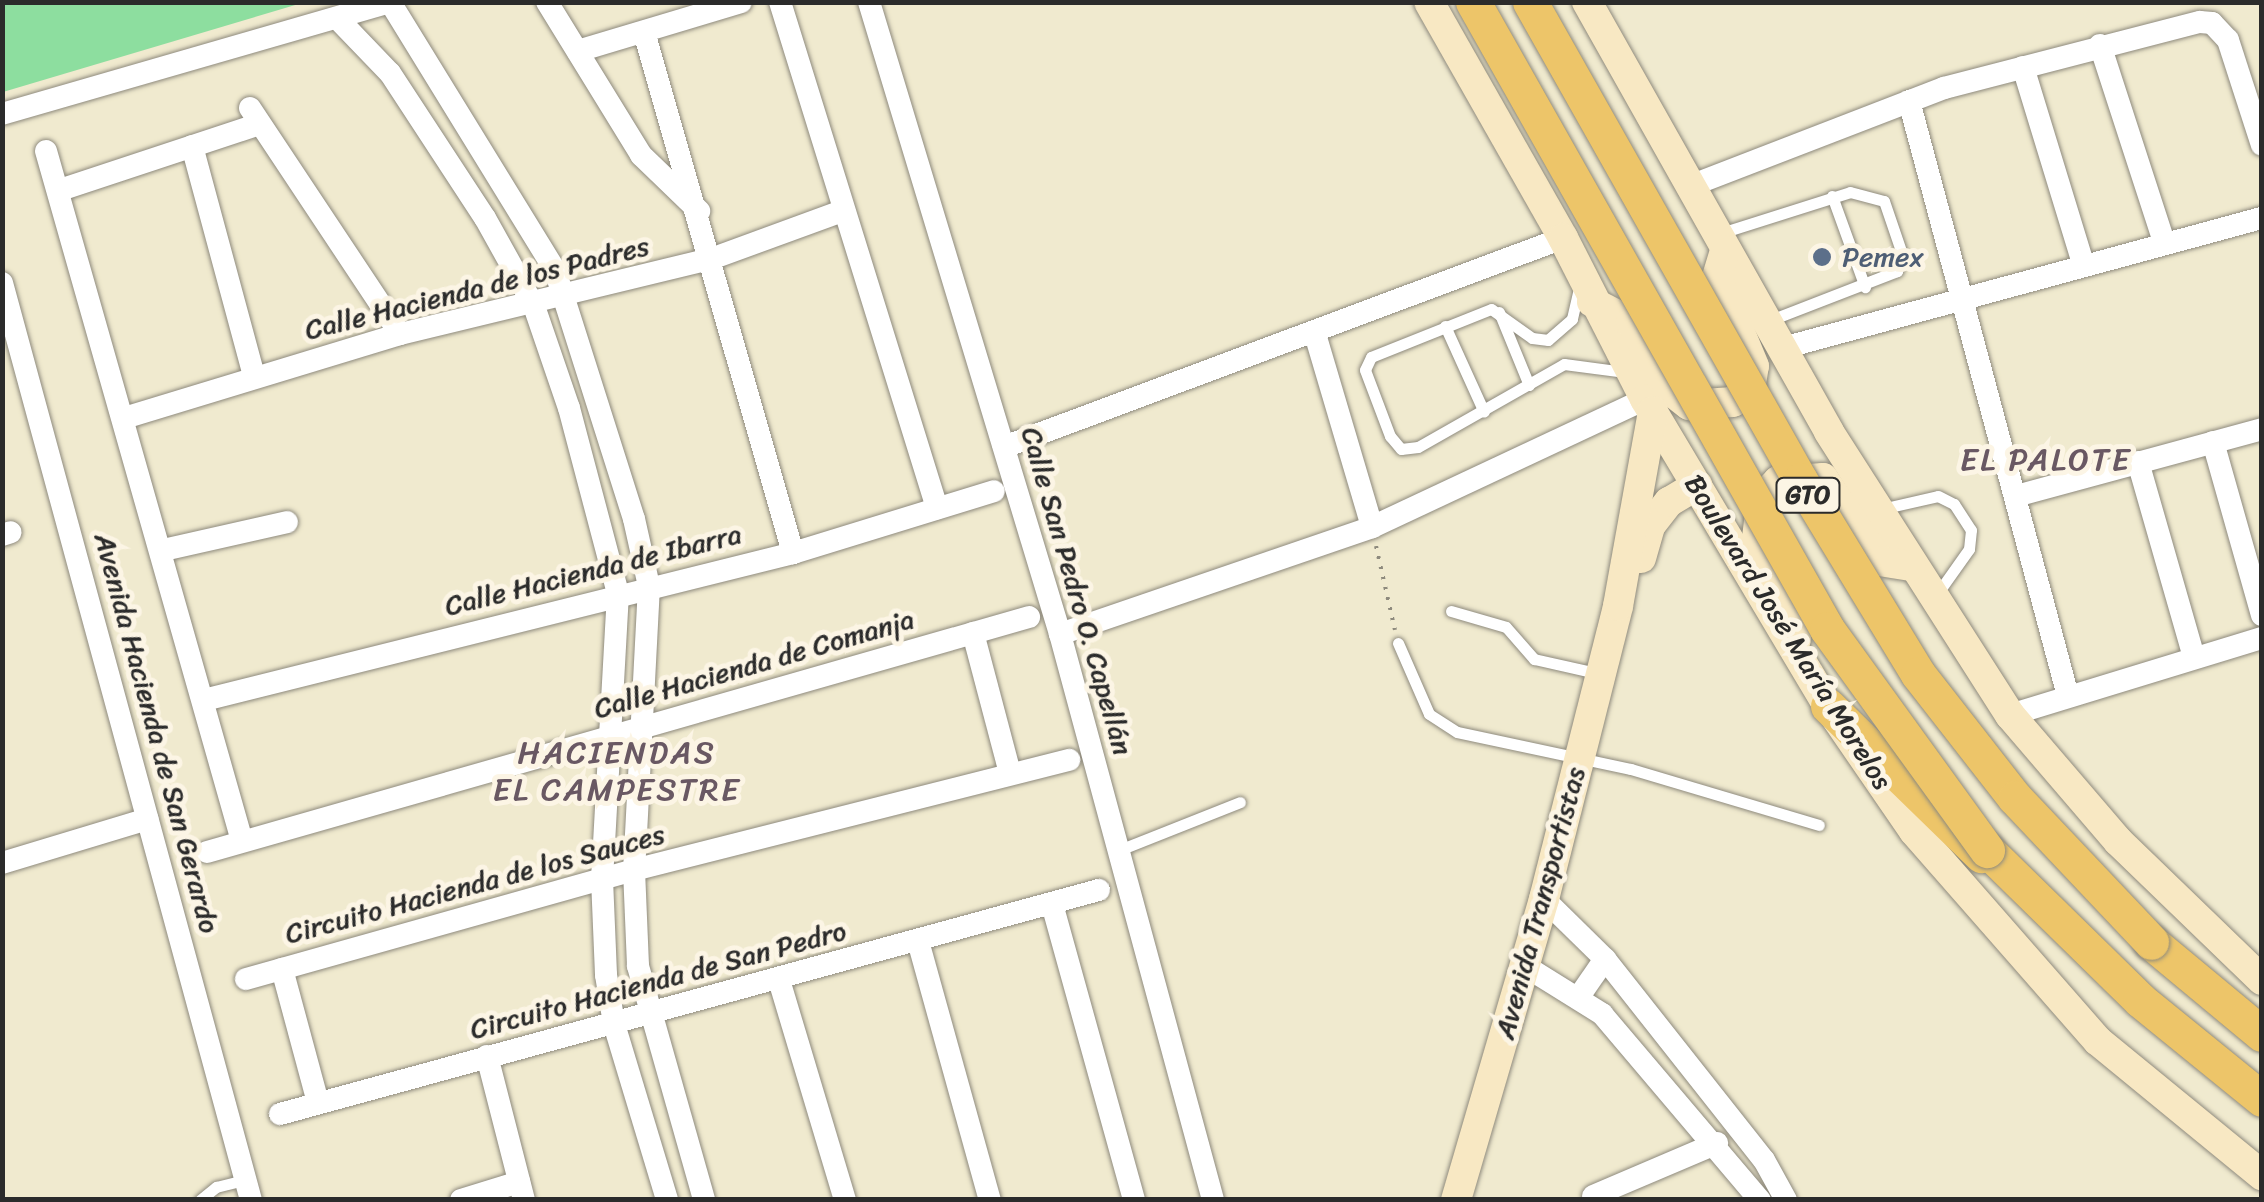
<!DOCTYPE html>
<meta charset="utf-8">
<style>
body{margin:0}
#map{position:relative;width:2264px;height:1202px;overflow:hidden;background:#f0eacf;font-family:Sriracha,sans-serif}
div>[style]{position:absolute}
.green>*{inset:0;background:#8dde9f}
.path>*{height:4px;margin-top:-2px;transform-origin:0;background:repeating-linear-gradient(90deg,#8e8a7d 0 2.5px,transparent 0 10.5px)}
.roads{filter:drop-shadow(0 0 2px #8e8a7d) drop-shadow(0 0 2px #8e8a7d)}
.lane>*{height:11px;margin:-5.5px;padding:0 5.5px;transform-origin:5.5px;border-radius:5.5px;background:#fff}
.street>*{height:22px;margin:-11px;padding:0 11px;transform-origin:11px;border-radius:11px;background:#fff}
.secondary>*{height:30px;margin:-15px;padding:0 15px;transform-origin:15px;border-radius:15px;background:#f8e8c3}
.primary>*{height:35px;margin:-17.5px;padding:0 17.5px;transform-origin:17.5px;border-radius:17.5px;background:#edc569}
.bridges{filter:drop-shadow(0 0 2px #8e8a7d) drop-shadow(0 0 2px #8e8a7d)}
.primary-bridge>*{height:35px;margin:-17.5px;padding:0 17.5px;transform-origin:17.5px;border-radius:17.5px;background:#edc569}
.dots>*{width:28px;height:28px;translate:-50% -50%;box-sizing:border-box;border:5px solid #fcf5e5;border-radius:50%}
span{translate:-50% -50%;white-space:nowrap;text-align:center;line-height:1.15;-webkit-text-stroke:10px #fcf5e5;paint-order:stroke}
.shield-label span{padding:2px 8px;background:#fcf5e5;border:2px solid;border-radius:8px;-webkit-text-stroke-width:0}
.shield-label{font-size:25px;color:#2b2b2b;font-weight:700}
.service-label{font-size:28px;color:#4e5e75}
.left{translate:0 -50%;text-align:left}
.street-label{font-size:28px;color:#2b2b2b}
.quarter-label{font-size:32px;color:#695863;letter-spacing:2.5px}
.frame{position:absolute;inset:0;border:5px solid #2b2b2b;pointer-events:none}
</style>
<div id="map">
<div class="green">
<div style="clip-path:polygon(3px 2px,302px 2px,302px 3px,3px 92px)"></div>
</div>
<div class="path">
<div style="left:1376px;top:546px;width:86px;rotate:77.3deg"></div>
</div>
<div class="roads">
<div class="lane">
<div style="left:1832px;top:196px;width:97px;rotate:70.1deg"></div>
<div style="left:1721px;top:233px;width:135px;rotate:-17.6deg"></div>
<div style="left:1850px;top:192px;width:35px;rotate:15deg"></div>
<div style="left:1884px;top:201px;width:56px;rotate:71.2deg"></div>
<div style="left:1902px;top:254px;width:18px;rotate:106deg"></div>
<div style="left:1897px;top:271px;width:138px;rotate:158.8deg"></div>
<div style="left:1580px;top:284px;width:36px;rotate:103deg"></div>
<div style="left:1572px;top:319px;width:32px;rotate:139deg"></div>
<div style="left:1548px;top:340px;width:16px;rotate:-173deg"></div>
<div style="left:1532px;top:338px;width:50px;rotate:-144.7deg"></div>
<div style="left:1491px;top:309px;width:129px;rotate:158.2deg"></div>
<div style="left:1371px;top:357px;width:14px;rotate:115deg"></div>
<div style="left:1365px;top:370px;width:71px;rotate:69.3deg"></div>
<div style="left:1390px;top:436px;width:17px;rotate:50deg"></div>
<div style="left:1401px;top:449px;width:17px;rotate:-7deg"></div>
<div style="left:1418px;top:447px;width:168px;rotate:-29.6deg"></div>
<div style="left:1564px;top:364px;width:62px;rotate:7.5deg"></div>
<div style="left:1499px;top:312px;width:79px;rotate:67.7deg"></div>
<div style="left:1445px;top:326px;width:94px;rotate:65.6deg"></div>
<div style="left:1881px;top:509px;width:58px;rotate:-12.8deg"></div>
<div style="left:1938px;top:496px;width:18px;rotate:27deg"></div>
<div style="left:1954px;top:504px;width:31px;rotate:57deg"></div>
<div style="left:1971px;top:530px;width:19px;rotate:96deg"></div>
<div style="left:1969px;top:549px;width:55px;rotate:125.4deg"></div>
<div style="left:1451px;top:611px;width:57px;rotate:16.2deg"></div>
<div style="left:1506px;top:627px;width:43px;rotate:48.8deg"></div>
<div style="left:1534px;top:659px;width:69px;rotate:12.6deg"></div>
<div style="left:1398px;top:643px;width:77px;rotate:66.4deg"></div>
<div style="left:1429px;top:714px;width:33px;rotate:33deg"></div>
<div style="left:1457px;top:732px;width:178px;rotate:12deg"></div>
<div style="left:1631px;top:769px;width:196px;rotate:16.6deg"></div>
<div style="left:1119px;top:850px;width:130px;rotate:-21.6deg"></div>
<div style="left:200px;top:1200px;width:21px;rotate:-39deg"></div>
<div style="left:216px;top:1187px;width:30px;rotate:-14deg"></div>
</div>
<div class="street">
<div style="left:390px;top:2px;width:315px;rotate:58.4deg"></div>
<div style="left:555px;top:270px;width:261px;rotate:72.4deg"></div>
<div style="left:634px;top:519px;width:69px;rotate:77.4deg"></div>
<div style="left:649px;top:586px;width:284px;rotate:93deg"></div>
<div style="left:634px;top:870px;width:96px;rotate:87.6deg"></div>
<div style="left:638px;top:966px;width:243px;rotate:74.2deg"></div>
<div style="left:547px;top:2px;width:180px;rotate:58.4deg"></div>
<div style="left:641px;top:155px;width:81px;rotate:44deg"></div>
<div style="left:780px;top:2px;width:530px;rotate:72.76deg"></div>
<div style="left:869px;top:2px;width:660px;rotate:73.18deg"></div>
<div style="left:1060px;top:634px;width:586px;rotate:74.87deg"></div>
<div style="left:337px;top:18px;width:76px;rotate:46.1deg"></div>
<div style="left:390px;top:73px;width:173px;rotate:56.8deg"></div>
<div style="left:485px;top:218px;width:101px;rotate:60.9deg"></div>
<div style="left:534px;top:306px;width:108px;rotate:71.1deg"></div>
<div style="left:569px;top:408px;width:191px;rotate:75.2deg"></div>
<div style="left:618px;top:593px;width:286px;rotate:93.2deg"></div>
<div style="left:602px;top:879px;width:96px;rotate:87.6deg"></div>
<div style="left:606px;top:975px;width:50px;rotate:80.7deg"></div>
<div style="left:614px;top:1024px;width:184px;rotate:73.2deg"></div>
<div style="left:644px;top:32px;width:542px;rotate:74.04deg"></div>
<div style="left:2100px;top:45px;width:207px;rotate:72deg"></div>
<div style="left:578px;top:51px;width:170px;rotate:-16.7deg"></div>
<div style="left:2023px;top:67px;width:205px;rotate:73deg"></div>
<div style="left:1909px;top:101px;width:616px;rotate:75.04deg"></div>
<div style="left:250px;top:108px;width:271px;rotate:56.4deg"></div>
<div style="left:2px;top:114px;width:403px;rotate:-16.1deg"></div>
<div style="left:192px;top:146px;width:238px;rotate:74.9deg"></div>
<div style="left:46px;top:151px;width:717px;rotate:74.14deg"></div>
<div style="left:1690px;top:186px;width:272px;rotate:-21.1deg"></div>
<div style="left:1944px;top:88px;width:264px;rotate:-14.5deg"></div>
<div style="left:2200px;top:22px;width:12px;rotate:5deg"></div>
<div style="left:2212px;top:23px;width:23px;rotate:47deg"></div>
<div style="left:2228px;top:40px;width:110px;rotate:72.1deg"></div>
<div style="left:60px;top:190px;width:210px;rotate:-18.3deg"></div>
<div style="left:2px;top:283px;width:950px;rotate:74.81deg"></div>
<div style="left:1315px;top:334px;width:201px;rotate:73.5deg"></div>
<div style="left:1783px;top:348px;width:496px;rotate:-15.2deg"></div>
<div style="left:124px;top:418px;width:288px;rotate:-16.9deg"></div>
<div style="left:400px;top:334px;width:320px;rotate:-13.6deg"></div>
<div style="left:711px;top:259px;width:140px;rotate:-20.1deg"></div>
<div style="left:2213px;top:442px;width:180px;rotate:74.2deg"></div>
<div style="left:1004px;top:447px;width:597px;rotate:-20.5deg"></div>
<div style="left:2138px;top:462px;width:200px;rotate:74deg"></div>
<div style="left:2016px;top:496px;width:255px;rotate:-15.2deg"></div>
<div style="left:2px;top:535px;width:9px;rotate:-18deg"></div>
<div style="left:163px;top:550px;width:127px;rotate:-12.7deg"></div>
<div style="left:973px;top:633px;width:145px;rotate:75.2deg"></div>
<div style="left:1060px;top:634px;width:330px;rotate:-18.9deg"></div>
<div style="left:1372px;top:527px;width:302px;rotate:-25.1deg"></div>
<div style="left:204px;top:700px;width:607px;rotate:-14.01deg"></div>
<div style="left:793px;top:553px;width:210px;rotate:-17.1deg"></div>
<div style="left:2010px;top:715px;width:264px;rotate:-17deg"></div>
<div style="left:207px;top:852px;width:855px;rotate:-15.95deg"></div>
<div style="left:2px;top:863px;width:152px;rotate:-16.8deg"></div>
<div style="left:1544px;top:899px;width:86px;rotate:44.5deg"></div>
<div style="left:1605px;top:959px;width:256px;rotate:51.7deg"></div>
<div style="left:1764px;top:1160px;width:46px;rotate:61.2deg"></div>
<div style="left:1052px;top:904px;width:307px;rotate:74.5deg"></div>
<div style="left:918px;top:941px;width:269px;rotate:74.5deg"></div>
<div style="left:1525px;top:966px;width:91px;rotate:31.9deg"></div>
<div style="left:1602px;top:1014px;width:244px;rotate:49.7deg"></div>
<div style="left:282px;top:969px;width:138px;rotate:74.9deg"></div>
<div style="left:246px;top:979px;width:403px;rotate:-15.7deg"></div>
<div style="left:634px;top:870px;width:449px;rotate:-14.2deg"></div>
<div style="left:779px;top:980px;width:230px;rotate:73.3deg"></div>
<div style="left:1578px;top:998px;width:47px;rotate:-55.3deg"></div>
<div style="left:487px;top:1056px;width:149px;rotate:75.6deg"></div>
<div style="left:280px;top:1114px;width:849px;rotate:-15.3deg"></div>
<div style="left:1593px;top:1196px;width:135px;rotate:-23.1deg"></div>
<div style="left:461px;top:1200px;width:61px;rotate:-17.2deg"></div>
</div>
<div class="secondary">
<div style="left:1429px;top:2px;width:271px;rotate:60.4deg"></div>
<div style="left:1563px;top:238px;width:181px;rotate:63deg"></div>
<div style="left:1645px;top:399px;width:357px;rotate:59.2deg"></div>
<div style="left:1828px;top:706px;width:152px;rotate:55.5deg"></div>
<div style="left:1914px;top:831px;width:279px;rotate:48.8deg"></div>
<div style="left:2098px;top:1041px;width:212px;rotate:39.3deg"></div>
<div style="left:1587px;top:2px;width:493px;rotate:60.6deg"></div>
<div style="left:1829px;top:432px;width:336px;rotate:57.4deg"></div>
<div style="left:2010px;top:715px;width:166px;rotate:49.4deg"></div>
<div style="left:2118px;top:841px;width:200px;rotate:44deg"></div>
<div style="left:1592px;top:302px;width:44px;rotate:27.1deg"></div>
<div style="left:1631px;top:322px;width:75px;rotate:61.4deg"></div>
<div style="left:1667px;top:388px;width:28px;rotate:38deg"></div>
<div style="left:1689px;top:405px;width:44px;rotate:-3.9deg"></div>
<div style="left:1733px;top:402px;width:25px;rotate:-45deg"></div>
<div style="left:1751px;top:384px;width:18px;rotate:-81deg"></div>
<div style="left:1754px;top:366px;width:96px;rotate:-112.6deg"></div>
<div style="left:1717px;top:277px;width:28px;rotate:-73deg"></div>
<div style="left:1641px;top:558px;width:33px;rotate:-74deg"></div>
<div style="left:1650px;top:526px;width:31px;rotate:-52deg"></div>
<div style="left:1669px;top:502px;width:33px;rotate:-31deg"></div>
<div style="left:1796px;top:639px;width:23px;rotate:-90deg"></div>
<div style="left:1796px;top:616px;width:81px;rotate:-119.7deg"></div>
<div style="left:1756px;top:546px;width:49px;rotate:-83deg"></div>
<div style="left:1762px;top:497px;width:23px;rotate:-45deg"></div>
<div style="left:1778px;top:481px;width:45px;rotate:-3.8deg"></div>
<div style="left:1823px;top:478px;width:100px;rotate:56deg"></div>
<div style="left:1879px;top:561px;width:32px;rotate:9deg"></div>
<div style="left:1456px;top:1200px;width:314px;rotate:-73.7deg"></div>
<div style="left:1544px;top:899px;width:302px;rotate:-75.8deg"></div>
<div style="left:1618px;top:606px;width:198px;rotate:-79.8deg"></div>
</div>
<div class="primary">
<div style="left:1828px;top:706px;width:214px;rotate:44.2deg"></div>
<div style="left:1987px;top:850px;width:214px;rotate:44.4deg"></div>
<div style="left:2140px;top:1000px;width:157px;rotate:39.1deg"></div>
<div style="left:2151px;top:942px;width:144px;rotate:39.7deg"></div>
</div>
</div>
<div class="bridges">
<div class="primary-bridge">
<div style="left:1473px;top:2px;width:720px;rotate:60.55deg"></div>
<div style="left:1827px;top:629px;width:273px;rotate:54.1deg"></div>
<div style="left:1530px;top:2px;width:549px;rotate:60.54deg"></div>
<div style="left:1800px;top:480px;width:227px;rotate:58.7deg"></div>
<div style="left:1918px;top:674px;width:157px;rotate:52deg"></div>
<div style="left:2015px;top:798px;width:198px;rotate:46.6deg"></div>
</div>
</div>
<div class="dots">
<div style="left:1822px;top:257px;background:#5c6f8a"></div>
</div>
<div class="shield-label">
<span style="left:1808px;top:495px">GTO</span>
</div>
<div class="service-label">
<span class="left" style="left:1842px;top:257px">Pemex</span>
</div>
<div class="street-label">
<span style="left:477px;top:288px;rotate:-14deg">Calle Hacienda de los Padres</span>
<span style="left:593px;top:570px;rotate:-14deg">Calle Hacienda de Ibarra</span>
<span style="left:1077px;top:591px;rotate:74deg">Calle San Pedro O. Capellán</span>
<span style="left:1788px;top:632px;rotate:58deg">Boulevard José María Morelos</span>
<span style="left:754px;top:664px;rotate:-16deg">Calle Hacienda de Comanja</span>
<span style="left:157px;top:733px;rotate:75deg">Avenida Hacienda de San Gerardo</span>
<span style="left:475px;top:884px;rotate:-15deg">Circuito Hacienda de los Sauces</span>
<span style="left:1540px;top:903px;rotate:-75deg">Avenida Transportistas</span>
<span style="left:658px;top:980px;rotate:-15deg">Circuito Hacienda de San Pedro</span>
</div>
<div class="quarter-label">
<span style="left:2046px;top:460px">EL PALOTE</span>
<span style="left:617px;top:772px">HACIENDAS<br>EL CAMPESTRE</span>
</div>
<div class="frame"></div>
</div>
